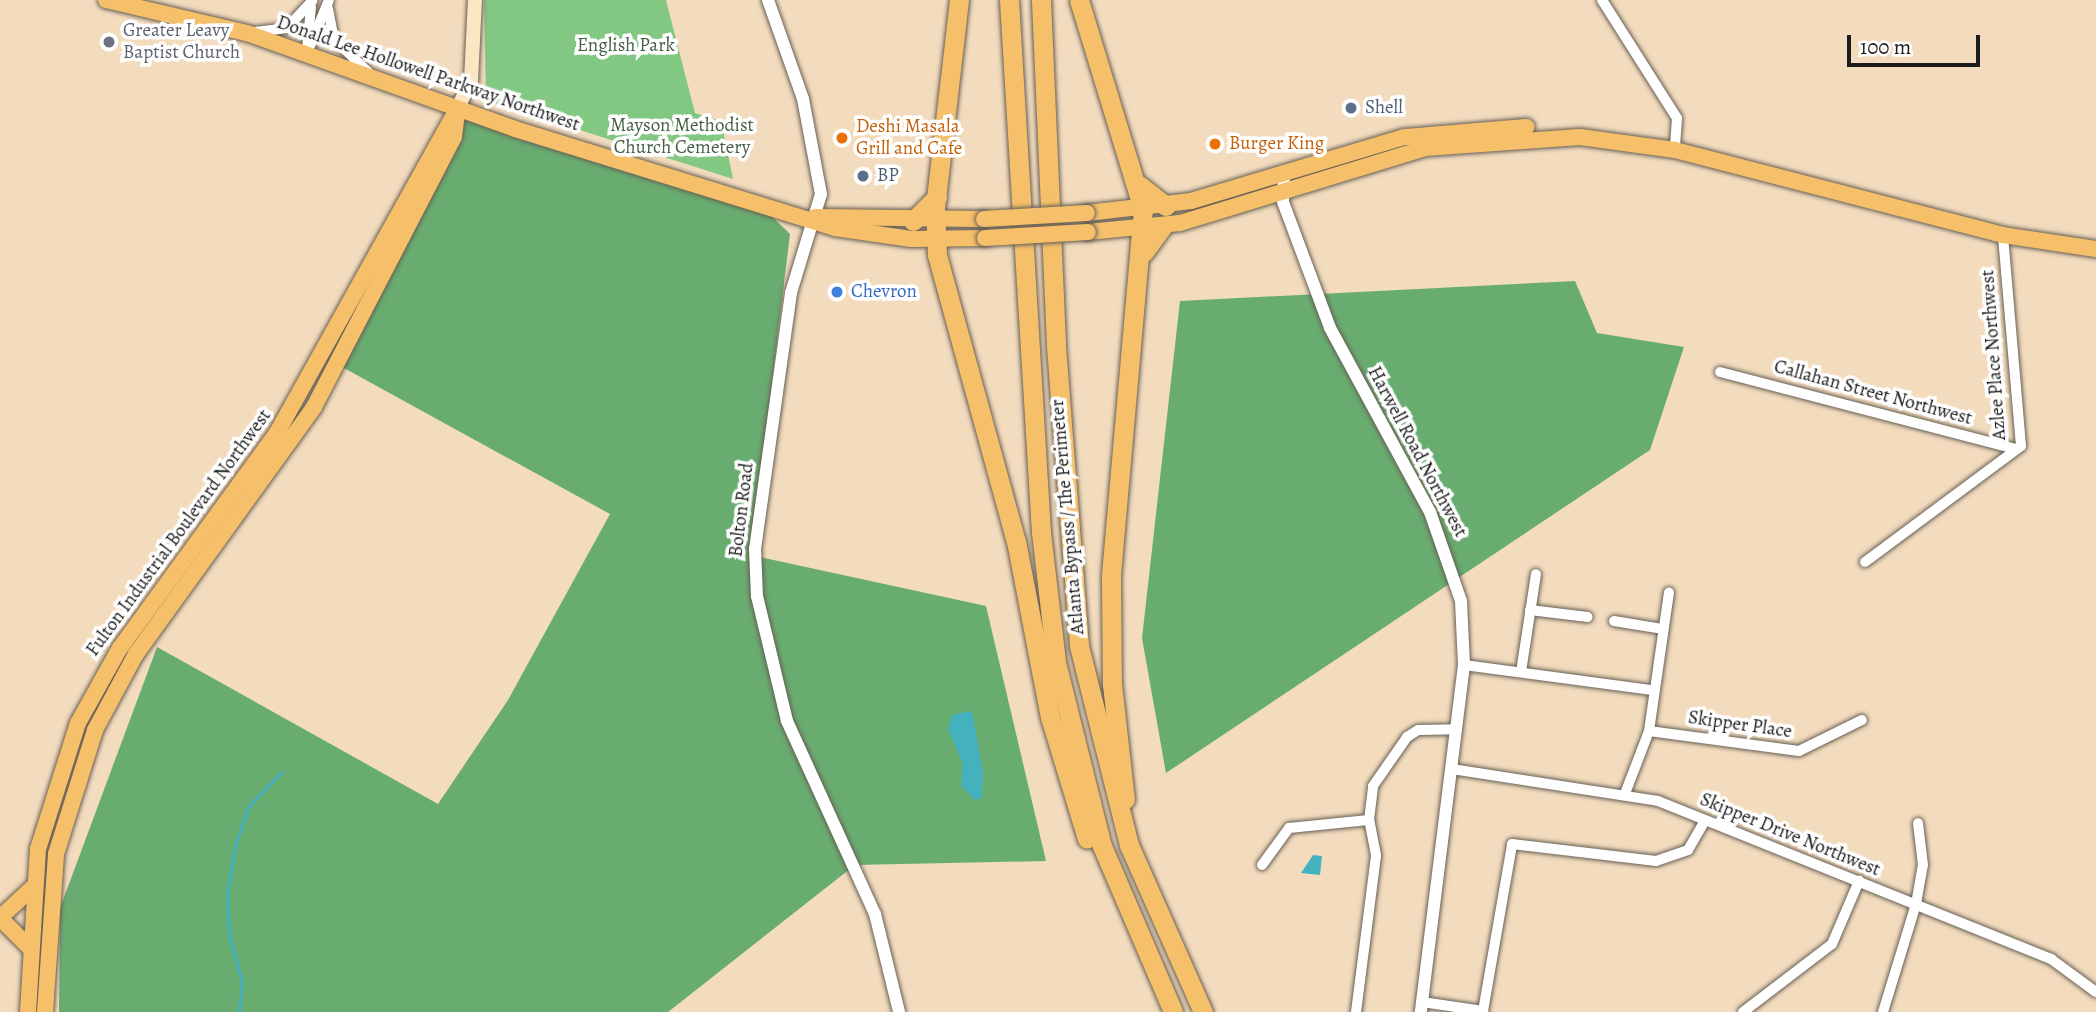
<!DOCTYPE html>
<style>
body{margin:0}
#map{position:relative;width:2096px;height:1012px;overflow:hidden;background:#f3dcbe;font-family:Alegreya,serif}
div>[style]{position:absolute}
.green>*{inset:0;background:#82c782}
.forest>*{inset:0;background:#69ac70}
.water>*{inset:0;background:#44b2be}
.stream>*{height:2.5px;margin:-1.25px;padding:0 1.25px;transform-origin:1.25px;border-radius:1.25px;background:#44b2be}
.roads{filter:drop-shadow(0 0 2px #675f55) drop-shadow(0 0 2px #675f55)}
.minor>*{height:10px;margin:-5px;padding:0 5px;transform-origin:5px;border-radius:5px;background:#fff}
.tertiary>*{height:12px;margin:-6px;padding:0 6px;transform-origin:6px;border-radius:6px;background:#fff}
.secondary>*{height:14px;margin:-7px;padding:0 7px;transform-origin:7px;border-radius:7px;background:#fbe6c4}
.primary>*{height:16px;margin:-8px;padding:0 8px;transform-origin:8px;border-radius:8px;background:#f6c06b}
.motorway>*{height:19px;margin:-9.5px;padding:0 9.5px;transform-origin:9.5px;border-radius:9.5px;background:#f6c06b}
.bridges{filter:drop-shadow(0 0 2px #675f55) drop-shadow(0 0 2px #675f55)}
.primary-bridge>*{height:16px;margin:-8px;padding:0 8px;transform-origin:8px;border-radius:8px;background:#f6c06b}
.dots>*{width:19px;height:19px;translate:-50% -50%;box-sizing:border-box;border:4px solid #fff;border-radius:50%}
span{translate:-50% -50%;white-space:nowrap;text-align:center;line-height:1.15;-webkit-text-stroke:7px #fff;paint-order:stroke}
.worship-label{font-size:19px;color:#5b616d}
.left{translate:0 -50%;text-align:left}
.park-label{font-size:19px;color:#456045}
.street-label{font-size:19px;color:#1c1c1c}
.service-label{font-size:19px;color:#4e5e75}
.food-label{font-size:19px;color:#c56008}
.shop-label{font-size:19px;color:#366cbe}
.scale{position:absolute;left:1847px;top:35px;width:133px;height:32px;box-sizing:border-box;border:4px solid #1c1c1c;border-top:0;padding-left:9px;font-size:21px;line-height:24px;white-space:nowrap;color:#1c1c1c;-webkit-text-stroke:5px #fff;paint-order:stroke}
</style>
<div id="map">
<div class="green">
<div style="clip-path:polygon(484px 0,666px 0,695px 113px,721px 121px,733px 179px,486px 100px)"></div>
</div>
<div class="forest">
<div style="clip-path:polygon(468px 111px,753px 198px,790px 234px,751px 555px,986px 606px,1046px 861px,855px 865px,668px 1012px,59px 1012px,60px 908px,157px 647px,438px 804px,508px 700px,610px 514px,333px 362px)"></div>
<div style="clip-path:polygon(1575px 281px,1597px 333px,1684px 347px,1650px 450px,1166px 773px,1142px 638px,1180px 301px)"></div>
</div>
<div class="water">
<div style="clip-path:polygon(972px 711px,983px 773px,982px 796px,976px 801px,961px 786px,963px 764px,948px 729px,952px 715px)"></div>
<div style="clip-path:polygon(1313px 855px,1322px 856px,1320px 875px,1301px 873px)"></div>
</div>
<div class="stream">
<div style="left:239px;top:1012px;width:30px;rotate:-84deg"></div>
<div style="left:242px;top:982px;width:48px;rotate:-105.8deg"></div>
<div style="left:229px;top:936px;width:43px;rotate:-92.7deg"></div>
<div style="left:227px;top:893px;width:51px;rotate:-79.8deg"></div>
<div style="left:236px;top:843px;width:39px;rotate:-71deg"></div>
<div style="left:249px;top:806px;width:47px;rotate:-45.9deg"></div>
</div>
<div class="roads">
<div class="minor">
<div style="left:1602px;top:0;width:140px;rotate:57.6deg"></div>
<div style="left:1677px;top:118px;width:32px;rotate:94deg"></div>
<div style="left:328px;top:9px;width:31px;rotate:79deg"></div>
<div style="left:334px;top:39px;width:50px;rotate:44.2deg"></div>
<div style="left:255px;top:32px;width:32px;rotate:-7deg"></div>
<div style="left:287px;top:28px;width:37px;rotate:-47deg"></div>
<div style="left:307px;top:50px;width:43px;rotate:-84.7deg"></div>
<div style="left:307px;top:53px;width:57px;rotate:-67.5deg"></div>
<div style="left:1720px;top:372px;width:306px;rotate:14.6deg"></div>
<div style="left:1865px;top:562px;width:194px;rotate:-36.6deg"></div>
<div style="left:2021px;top:446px;width:212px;rotate:-94.9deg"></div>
<div style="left:1530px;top:610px;width:58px;rotate:6.9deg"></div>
<div style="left:1614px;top:621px;width:50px;rotate:9.3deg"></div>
<div style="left:1464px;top:665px;width:190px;rotate:7.6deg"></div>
<div style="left:1521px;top:672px;width:99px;rotate:-81.3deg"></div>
<div style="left:1649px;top:731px;width:151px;rotate:7.6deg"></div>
<div style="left:1799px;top:751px;width:70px;rotate:-26.2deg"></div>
<div style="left:1452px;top:769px;width:208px;rotate:8.8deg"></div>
<div style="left:1658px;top:801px;width:424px;rotate:21.9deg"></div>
<div style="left:2051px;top:959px;width:56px;rotate:36.3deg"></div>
<div style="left:1626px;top:791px;width:64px;rotate:-69deg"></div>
<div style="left:1649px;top:731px;width:140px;rotate:-81.8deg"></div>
<div style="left:1262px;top:865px;width:46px;rotate:-53.9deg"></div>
<div style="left:1289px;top:828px;width:80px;rotate:-5.7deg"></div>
<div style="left:1422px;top:1002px;width:62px;rotate:8.4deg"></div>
<div style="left:1483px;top:1011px;width:169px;rotate:-80.1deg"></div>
<div style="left:1512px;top:844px;width:145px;rotate:6.7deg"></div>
<div style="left:1656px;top:861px;width:34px;rotate:-19deg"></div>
<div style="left:1688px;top:850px;width:34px;rotate:-60deg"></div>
<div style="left:1356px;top:1012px;width:158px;rotate:-82.7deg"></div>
<div style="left:1376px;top:855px;width:36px;rotate:-101deg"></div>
<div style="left:1369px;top:820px;width:34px;rotate:-83deg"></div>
<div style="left:1373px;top:786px;width:60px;rotate:-55.2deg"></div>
<div style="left:1407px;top:737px;width:13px;rotate:-32deg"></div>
<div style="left:1418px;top:730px;width:39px;rotate:-1deg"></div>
<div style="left:1743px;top:1012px;width:112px;rotate:-37.4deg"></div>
<div style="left:1832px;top:944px;width:69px;rotate:-66.8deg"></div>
<div style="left:1883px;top:1012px;width:113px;rotate:-73deg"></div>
<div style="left:1916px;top:904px;width:40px;rotate:-80deg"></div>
<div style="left:1923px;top:865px;width:42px;rotate:-96.8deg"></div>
</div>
<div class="tertiary">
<div style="left:768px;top:0;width:105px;rotate:70.5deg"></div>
<div style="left:803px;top:99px;width:97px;rotate:79.3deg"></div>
<div style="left:821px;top:194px;width:103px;rotate:106.9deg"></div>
<div style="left:791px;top:293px;width:259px;rotate:98deg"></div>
<div style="left:755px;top:549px;width:47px;rotate:87.6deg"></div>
<div style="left:757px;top:596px;width:129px;rotate:76.5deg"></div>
<div style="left:787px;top:721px;width:212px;rotate:65.5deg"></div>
<div style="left:875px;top:914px;width:101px;rotate:76.2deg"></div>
<div style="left:1284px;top:172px;width:30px;rotate:92deg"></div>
<div style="left:1283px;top:202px;width:134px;rotate:69.5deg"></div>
<div style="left:1330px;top:328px;width:209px;rotate:61.5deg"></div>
<div style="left:1430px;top:512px;width:94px;rotate:70.8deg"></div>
<div style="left:1461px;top:601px;width:64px;rotate:87.3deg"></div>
<div style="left:1464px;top:665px;width:350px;rotate:97.1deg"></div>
</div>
<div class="secondary">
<div style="left:457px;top:109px;width:31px;rotate:-63deg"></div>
<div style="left:471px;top:81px;width:81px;rotate:-87.2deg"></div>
</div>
<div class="primary">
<div style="left:106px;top:0;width:145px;rotate:13.2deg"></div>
<div style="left:247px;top:33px;width:285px;rotate:19.7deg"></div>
<div style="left:515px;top:129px;width:335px;rotate:17.2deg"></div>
<div style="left:835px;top:228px;width:77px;rotate:8.2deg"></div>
<div style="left:911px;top:239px;width:74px;rotate:-0.8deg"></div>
<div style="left:1087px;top:213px;width:105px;rotate:-6.6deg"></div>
<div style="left:1191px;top:201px;width:223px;rotate:-16.7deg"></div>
<div style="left:1405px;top:137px;width:122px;rotate:-4.7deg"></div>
<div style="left:815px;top:217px;width:169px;rotate:0.7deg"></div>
<div style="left:1088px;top:232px;width:92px;rotate:-5.6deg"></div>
<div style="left:1180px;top:223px;width:256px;rotate:-17deg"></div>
<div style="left:1425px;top:148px;width:155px;rotate:-4.1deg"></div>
<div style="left:1580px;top:137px;width:96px;rotate:7.8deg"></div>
<div style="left:1675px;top:150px;width:339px;rotate:14.5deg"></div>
<div style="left:2003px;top:235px;width:94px;rotate:8.6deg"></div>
<div style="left:3px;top:915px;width:41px;rotate:-43deg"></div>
<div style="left:0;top:918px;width:42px;rotate:45deg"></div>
<div style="left:28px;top:1012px;width:163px;rotate:-86.5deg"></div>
<div style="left:38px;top:849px;width:132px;rotate:-72.4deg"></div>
<div style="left:78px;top:723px;width:86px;rotate:-60.8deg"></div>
<div style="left:120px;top:648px;width:268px;rotate:-53.9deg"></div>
<div style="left:278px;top:431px;width:368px;rotate:-60.9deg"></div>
<div style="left:45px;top:1012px;width:158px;rotate:-86deg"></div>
<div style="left:56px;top:854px;width:130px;rotate:-72.5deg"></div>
<div style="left:95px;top:730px;width:86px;rotate:-61.7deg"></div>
<div style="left:136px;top:654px;width:304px;rotate:-54.2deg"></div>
<div style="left:314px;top:407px;width:304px;rotate:-62.6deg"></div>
<div style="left:454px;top:137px;width:26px;rotate:-83deg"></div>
</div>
<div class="motorway">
<div style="left:959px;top:0;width:208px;rotate:96.6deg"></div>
<div style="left:935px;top:207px;width:48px;rotate:87.6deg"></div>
<div style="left:937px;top:255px;width:297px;rotate:74.6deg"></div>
<div style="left:1016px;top:541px;width:179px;rotate:79.1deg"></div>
<div style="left:1050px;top:717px;width:127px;rotate:73.1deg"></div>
<div style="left:1009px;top:0;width:533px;rotate:86.56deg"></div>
<div style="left:1041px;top:532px;width:131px;rotate:83.4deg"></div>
<div style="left:1056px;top:662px;width:190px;rotate:76deg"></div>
<div style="left:1102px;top:846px;width:181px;rotate:66.8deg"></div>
<div style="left:1041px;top:0;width:346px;rotate:87.5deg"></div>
<div style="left:1056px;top:346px;width:301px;rotate:85.6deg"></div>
<div style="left:1079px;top:646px;width:205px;rotate:75.9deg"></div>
<div style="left:1129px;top:845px;width:183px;rotate:66.1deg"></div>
<div style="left:1079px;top:0;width:219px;rotate:73deg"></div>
<div style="left:1143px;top:209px;width:370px;rotate:95deg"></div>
<div style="left:1111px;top:578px;width:106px;rotate:89.5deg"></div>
<div style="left:1112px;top:684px;width:116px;rotate:83.6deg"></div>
<div style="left:1139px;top:185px;width:34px;rotate:38deg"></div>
<div style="left:913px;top:221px;width:34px;rotate:-45deg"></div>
<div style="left:1144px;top:252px;width:32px;rotate:-54deg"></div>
</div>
</div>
<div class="bridges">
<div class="primary-bridge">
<div style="left:984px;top:219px;width:103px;rotate:-3.3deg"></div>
<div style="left:985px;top:238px;width:103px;rotate:-3.3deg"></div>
</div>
</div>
<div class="dots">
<div style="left:109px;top:42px;background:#6b7280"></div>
<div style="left:1351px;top:108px;background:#5c6f8a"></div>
<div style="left:842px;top:138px;background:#e8710a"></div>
<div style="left:1215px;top:144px;background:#e8710a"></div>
<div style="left:863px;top:176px;background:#5c6f8a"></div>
<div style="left:837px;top:292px;background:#3f7fe0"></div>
</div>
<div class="worship-label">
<span class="left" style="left:123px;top:42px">Greater Leavy<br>Baptist Church</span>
</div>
<div class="park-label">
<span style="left:626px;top:46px">English Park</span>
<span style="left:682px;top:137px">Mayson Methodist<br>Church Cemetery</span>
</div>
<div class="street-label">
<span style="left:428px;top:74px;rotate:19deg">Donald Lee Hollowell Parkway Northwest</span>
<span style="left:1994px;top:355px;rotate:-94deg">Azlee Place Northwest</span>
<span style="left:1873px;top:393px;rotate:15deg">Callahan Street Northwest</span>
<span style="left:1417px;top:452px;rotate:62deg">Harwell Road Northwest</span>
<span style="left:742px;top:510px;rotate:-83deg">Bolton Road</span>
<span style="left:1068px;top:517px;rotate:-95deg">Atlanta Bypass / The Perimeter</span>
<span style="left:179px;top:533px;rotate:-54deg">Fulton Industrial Boulevard Northwest</span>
<span style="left:1740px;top:725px;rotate:8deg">Skipper Place</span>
<span style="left:1790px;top:835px;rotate:22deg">Skipper Drive Northwest</span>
</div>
<div class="service-label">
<span class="left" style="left:1365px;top:108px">Shell</span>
<span class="left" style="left:877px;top:176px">BP</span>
</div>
<div class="food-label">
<span class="left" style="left:856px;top:138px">Deshi Masala<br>Grill and Cafe</span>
<span class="left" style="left:1229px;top:144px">Burger King</span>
</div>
<div class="shop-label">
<span class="left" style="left:851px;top:292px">Chevron</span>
</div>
<div class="scale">100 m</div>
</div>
